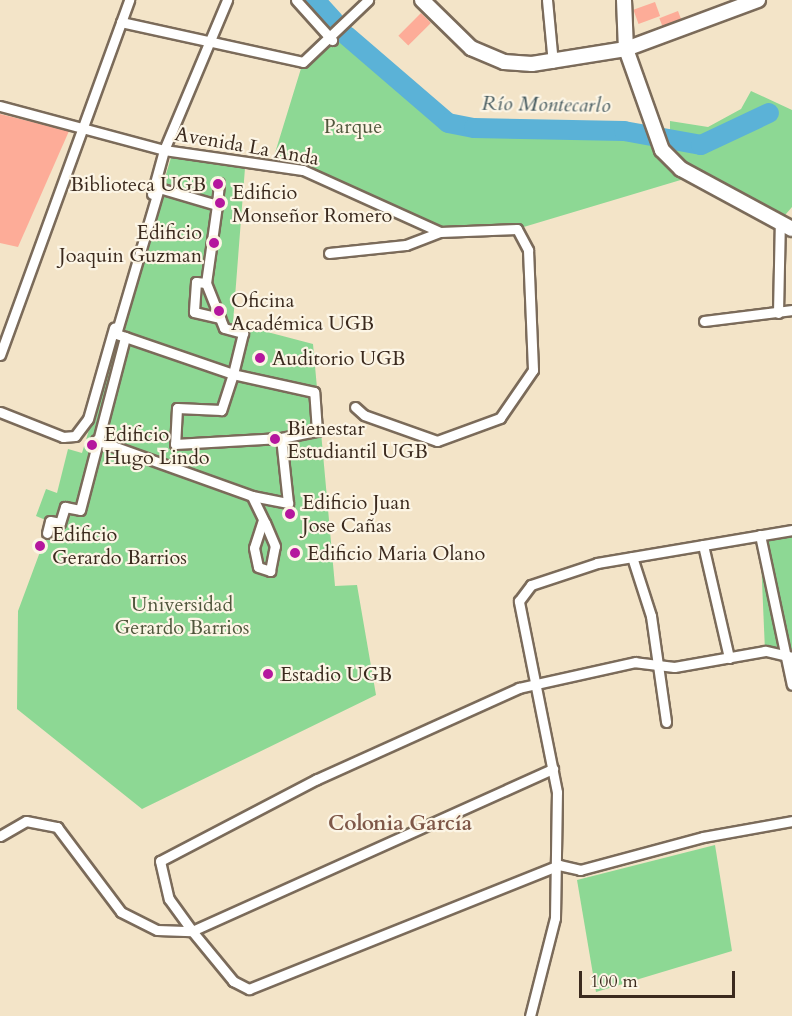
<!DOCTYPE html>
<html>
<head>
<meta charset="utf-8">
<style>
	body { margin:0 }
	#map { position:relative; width:792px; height:1016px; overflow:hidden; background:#f3e4c8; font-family:Cardo,serif }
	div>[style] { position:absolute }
	.green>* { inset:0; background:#8dd894 }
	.river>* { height:20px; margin:-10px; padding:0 10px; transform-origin:10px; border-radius:10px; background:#5bb2d7 }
	.building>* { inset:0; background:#fdac98; transform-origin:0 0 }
	.roads { filter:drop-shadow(2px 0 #7b6b5a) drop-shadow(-2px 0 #7b6b5a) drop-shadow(0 2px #7b6b5a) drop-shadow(0 -2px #7b6b5a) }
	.street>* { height:9px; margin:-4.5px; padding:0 4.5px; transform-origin:4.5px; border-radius:4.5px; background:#fff }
	.secondary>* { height:14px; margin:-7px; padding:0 7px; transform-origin:7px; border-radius:7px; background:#fff }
	.dots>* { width:16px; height:16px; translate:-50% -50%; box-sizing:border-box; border:3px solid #fcf5e5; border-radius:50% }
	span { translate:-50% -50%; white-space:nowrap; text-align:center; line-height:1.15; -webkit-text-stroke:4.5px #fcf5e5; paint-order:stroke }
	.park-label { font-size:20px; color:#50563c }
	.street-label { font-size:20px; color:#3b2a1e }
	.poi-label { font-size:20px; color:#3b2a1e }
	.right { translate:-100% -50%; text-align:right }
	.left { translate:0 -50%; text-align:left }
	.water-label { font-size:21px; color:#465a5f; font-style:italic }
	.neighbourhood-label { font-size:21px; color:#7f5849; font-weight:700 }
	.scale { position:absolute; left:579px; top:971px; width:156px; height:27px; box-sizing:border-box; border:3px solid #3b2a1e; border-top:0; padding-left:8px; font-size:18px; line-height:21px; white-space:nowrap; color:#3b2a1e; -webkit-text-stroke:4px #fcf5e5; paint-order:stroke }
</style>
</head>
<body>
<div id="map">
	<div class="green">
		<div style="clip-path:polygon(347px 36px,448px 123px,624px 131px,670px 156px,670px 121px,708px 127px,741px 109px,751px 91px,792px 110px,792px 207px,780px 221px,694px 176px,517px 229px,428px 228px,368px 199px,271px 166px,303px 62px)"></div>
		<div style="clip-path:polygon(173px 151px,245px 168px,233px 323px,313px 344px,335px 586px,357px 585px,376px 695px,142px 809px,17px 709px,18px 611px,47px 533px,48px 521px,36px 516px,46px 489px,57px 493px,68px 449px,82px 453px)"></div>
		<div style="clip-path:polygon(792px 529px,792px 649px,765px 651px,760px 535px)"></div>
		<div style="clip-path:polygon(715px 845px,732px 951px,596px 992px,577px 880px)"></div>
	</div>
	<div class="river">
		<div style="left:315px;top:0;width:28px;rotate:48deg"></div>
		<div style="left:347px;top:36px;width:133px;rotate:40.7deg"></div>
		<div style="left:448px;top:123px;width:26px;rotate:11deg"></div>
		<div style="left:474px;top:128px;width:150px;rotate:1.1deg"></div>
		<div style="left:624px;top:131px;width:78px;rotate:10.3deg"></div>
		<div style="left:701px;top:145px;width:75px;rotate:-25.2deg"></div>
	</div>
	<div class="building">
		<div style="left:655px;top:2px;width:15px;height:23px;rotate:70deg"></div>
		<div style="left:678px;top:11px;width:9px;height:20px;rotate:69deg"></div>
		<div style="left:421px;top:13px;width:14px;height:32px;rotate:45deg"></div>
		<div style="clip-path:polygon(0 114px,69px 131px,18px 247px,0 243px)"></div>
	</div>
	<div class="roads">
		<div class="street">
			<div style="left:296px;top:0;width:54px;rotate:48deg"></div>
			<div style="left:547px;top:0;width:63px;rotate:84.6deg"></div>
			<div style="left:121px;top:22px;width:186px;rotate:12.4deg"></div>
			<div style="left:303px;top:62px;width:90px;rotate:-43.6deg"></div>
			<div style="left:0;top:106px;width:170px;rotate:15deg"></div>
			<div style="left:164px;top:150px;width:140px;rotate:8.2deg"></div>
			<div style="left:303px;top:170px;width:150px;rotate:24.3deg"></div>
			<div style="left:440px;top:232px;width:77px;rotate:-2.2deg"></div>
			<div style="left:517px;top:229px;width:24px;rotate:62deg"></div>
			<div style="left:528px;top:250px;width:120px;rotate:87.6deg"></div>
			<div style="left:533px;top:370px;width:58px;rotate:124.5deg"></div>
			<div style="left:500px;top:418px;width:67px;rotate:159.9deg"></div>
			<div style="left:437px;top:441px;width:77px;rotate:-160.4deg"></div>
			<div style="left:364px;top:415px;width:12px;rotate:-138deg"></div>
			<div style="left:152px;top:194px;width:46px;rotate:-74.7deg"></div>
			<div style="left:164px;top:150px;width:163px;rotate:-67.2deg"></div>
			<div style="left:217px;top:205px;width:22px;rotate:-85deg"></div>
			<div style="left:329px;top:253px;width:77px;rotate:-5.9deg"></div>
			<div style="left:406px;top:245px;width:36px;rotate:-21deg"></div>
			<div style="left:206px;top:283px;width:10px;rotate:-174deg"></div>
			<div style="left:196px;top:282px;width:30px;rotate:94deg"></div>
			<div style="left:194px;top:312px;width:27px;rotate:13deg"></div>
			<div style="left:778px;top:313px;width:92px;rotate:-88.8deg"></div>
			<div style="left:704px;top:321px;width:89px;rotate:-7.1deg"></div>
			<div style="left:0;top:355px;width:378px;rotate:-70deg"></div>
			<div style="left:0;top:412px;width:68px;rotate:21.6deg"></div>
			<div style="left:63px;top:437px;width:12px;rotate:-5deg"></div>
			<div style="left:75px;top:436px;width:21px;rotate:-53deg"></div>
			<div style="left:88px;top:419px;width:95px;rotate:-74.1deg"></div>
			<div style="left:96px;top:440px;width:166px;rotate:19.7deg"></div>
			<div style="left:263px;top:520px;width:29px;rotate:108deg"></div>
			<div style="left:254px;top:548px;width:19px;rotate:78deg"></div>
			<div style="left:258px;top:567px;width:13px;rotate:18deg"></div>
			<div style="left:270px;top:571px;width:25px;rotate:-79deg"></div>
			<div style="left:275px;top:546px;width:25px;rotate:-113deg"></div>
			<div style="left:265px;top:523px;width:30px;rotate:-116deg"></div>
			<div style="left:252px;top:496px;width:37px;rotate:11deg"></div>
			<div style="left:288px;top:503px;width:65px;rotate:-96.1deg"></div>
			<div style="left:281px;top:438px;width:37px;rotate:-11deg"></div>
			<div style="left:317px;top:431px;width:39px;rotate:-94deg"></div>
			<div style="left:314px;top:392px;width:83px;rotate:-167.5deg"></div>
			<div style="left:233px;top:374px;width:124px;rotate:-161.1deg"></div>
			<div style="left:116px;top:334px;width:152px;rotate:-73.6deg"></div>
			<div style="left:159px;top:188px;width:60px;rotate:16.3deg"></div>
			<div style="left:217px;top:205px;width:79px;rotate:98deg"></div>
			<div style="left:206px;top:283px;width:48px;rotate:68.2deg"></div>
			<div style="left:224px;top:328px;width:20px;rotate:15deg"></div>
			<div style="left:243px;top:333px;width:42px;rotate:103.7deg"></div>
			<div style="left:233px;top:374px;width:38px;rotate:108deg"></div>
			<div style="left:221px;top:410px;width:44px;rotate:-177.4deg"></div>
			<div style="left:177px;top:408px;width:36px;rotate:93deg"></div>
			<div style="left:175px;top:444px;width:106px;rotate:-3.2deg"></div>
			<div style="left:47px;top:533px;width:12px;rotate:-76deg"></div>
			<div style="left:50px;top:521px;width:10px;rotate:11deg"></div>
			<div style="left:60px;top:523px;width:17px;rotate:-73deg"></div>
			<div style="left:65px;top:507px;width:15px;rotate:11deg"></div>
			<div style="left:80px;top:510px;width:179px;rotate:-75.4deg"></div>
			<div style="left:760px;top:535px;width:153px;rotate:78deg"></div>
			<div style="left:703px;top:545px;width:116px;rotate:77deg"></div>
			<div style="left:632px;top:557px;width:62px;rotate:72.1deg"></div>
			<div style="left:651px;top:616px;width:107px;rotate:81.9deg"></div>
			<div style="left:792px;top:657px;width:28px;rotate:-167deg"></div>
			<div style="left:765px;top:651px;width:92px;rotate:170deg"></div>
			<div style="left:674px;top:667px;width:39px;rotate:-173deg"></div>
			<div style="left:635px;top:662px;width:119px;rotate:167.4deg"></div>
			<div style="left:519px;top:688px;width:222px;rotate:155.7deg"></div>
			<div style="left:317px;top:779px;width:177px;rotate:152.4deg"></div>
			<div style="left:160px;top:861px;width:39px;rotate:77deg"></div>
			<div style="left:169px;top:899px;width:39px;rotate:54deg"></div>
			<div style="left:192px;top:931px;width:65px;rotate:50.6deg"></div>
			<div style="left:233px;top:981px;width:18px;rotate:27deg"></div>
			<div style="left:249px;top:989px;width:334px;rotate:-21.8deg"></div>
			<div style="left:559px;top:865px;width:22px;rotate:13deg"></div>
			<div style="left:580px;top:870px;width:127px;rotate:-15deg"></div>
			<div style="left:703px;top:837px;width:90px;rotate:-10.2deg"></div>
			<div style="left:0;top:836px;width:30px;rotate:-30deg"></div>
			<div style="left:26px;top:821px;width:32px;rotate:11deg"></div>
			<div style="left:57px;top:827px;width:106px;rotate:53deg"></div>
			<div style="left:121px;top:912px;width:40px;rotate:26.6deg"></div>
			<div style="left:157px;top:930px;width:35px;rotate:2deg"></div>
			<div style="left:192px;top:931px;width:396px;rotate:-24.2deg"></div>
			<div style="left:530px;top:1016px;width:101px;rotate:-75.7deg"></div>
			<div style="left:555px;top:918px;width:126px;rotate:-89.1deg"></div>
			<div style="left:557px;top:792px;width:195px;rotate:-101.3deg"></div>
			<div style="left:519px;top:601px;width:20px;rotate:-53deg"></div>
			<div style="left:531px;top:585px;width:70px;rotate:-18.4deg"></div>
			<div style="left:597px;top:563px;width:198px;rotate:-9.6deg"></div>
		</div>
		<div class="secondary">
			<div style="left:422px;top:0;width:69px;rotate:44.4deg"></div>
			<div style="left:471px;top:48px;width:36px;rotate:23deg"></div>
			<div style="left:504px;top:62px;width:28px;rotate:4deg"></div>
			<div style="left:532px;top:64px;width:95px;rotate:-9.1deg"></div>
			<div style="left:626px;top:49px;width:141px;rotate:-20.4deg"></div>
			<div style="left:624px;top:0;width:49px;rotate:87.7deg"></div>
			<div style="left:626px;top:49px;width:107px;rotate:70.4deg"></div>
			<div style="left:662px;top:150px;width:27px;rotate:45deg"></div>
			<div style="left:681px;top:169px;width:126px;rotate:28.4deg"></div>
		</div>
	</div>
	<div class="dots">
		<div style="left:218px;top:184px;background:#b5179e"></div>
		<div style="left:220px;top:203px;background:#b5179e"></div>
		<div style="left:214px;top:243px;background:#b5179e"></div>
		<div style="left:219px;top:311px;background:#b5179e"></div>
		<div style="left:260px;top:358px;background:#b5179e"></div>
		<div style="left:275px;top:439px;background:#b5179e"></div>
		<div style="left:92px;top:445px;background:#b5179e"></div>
		<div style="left:290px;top:514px;background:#b5179e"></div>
		<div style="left:40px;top:546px;background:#b5179e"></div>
		<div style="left:295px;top:553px;background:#b5179e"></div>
		<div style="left:268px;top:674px;background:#b5179e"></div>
	</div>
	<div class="park-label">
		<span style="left:353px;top:126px">Parque</span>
		<span style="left:182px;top:616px">Universidad<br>Gerardo Barrios</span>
	</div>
	<div class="street-label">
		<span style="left:247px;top:146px;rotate:10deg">Avenida La Anda</span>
	</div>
	<div class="poi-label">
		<span class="right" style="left:206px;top:184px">Biblioteca UGB</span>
		<span class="left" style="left:232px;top:204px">Edificio<br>Monseñor Romero</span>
		<span class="right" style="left:202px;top:244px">Edificio<br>Joaquin Guzman</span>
		<span class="left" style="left:231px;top:312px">Oficina<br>Académica UGB</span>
		<span class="left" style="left:272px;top:358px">Auditorio UGB</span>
		<span class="left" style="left:287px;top:440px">Bienestar<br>Estudiantil UGB</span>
		<span class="left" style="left:104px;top:446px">Edificio<br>Hugo Lindo</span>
		<span class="left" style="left:302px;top:514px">Edificio Juan<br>Jose Cañas</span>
		<span class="left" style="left:52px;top:546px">Edificio<br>Gerardo Barrios</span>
		<span class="left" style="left:307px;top:553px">Edificio Maria Olano</span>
		<span class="left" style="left:280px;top:674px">Estadio UGB</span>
	</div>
	<div class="water-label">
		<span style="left:546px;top:105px;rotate:1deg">Río Montecarlo</span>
	</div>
	<div class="neighbourhood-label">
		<span style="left:400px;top:824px">Colonia García</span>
	</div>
	<div class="scale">100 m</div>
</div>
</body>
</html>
